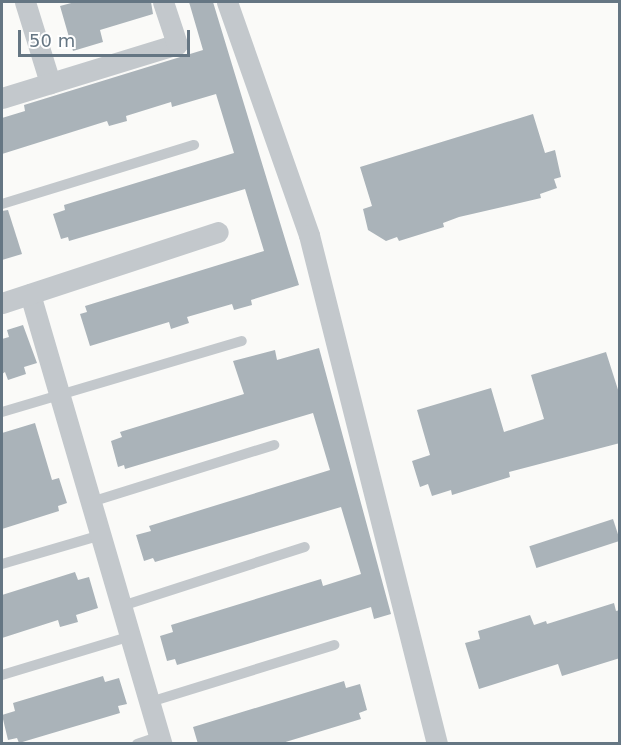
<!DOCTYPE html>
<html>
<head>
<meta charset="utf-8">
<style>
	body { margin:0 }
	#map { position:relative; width:621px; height:745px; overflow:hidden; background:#fafaf8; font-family:"DejaVu Sans",sans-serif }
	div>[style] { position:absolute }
	.building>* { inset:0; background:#aab3b9; transform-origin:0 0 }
	.service>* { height:10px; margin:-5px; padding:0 5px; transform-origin:5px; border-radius:5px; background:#c3c8cc }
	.minor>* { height:21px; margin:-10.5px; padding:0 10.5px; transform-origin:10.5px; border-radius:10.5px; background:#c3c8cc }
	span { translate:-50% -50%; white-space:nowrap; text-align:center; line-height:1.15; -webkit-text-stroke:6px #fff; paint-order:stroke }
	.frame { position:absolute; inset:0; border:3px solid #657683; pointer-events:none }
	.scale { position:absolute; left:18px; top:30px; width:172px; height:27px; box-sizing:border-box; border:3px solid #657683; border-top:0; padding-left:8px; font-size:18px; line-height:21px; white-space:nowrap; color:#657683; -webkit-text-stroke:4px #fff; paint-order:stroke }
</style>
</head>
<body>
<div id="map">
	<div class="building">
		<div style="clip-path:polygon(75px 2px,151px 2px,153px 14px,100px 30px,103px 42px,73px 51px,60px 6px)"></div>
		<div style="clip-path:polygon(189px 2px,213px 2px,299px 285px,251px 300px,252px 305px,234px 310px,232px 304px,187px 317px,189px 323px,171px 329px,169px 322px,90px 346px,80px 314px,87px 312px,85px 306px,264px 251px,245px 189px,69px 241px,68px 237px,61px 239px,53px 214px,65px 210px,64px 205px,234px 153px,216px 94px,172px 107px,171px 102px,126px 116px,127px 121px,109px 126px,107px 121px,2px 154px,2px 118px,25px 111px,24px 105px,203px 50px)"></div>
		<div style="clip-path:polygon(533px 114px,545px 153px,555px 150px,561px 177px,554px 179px,557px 188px,540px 194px,541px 198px,459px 217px,443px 223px,444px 227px,399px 241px,397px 237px,386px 241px,368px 230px,363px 209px,372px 206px,360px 167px)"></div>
		<div style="clip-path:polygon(8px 210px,22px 254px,2px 260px,2px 211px)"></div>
		<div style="clip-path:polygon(23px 325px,37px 363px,24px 367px,26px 374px,8px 380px,5px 372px,2px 374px,2px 339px,9px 337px,7px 330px)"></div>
		<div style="clip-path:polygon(319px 348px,391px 614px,374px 619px,371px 607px,177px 665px,175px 659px,167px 661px,160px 636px,173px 632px,171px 625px,321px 579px,323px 586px,361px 574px,341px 507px,155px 562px,153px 558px,144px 561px,136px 535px,151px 531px,149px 526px,330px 470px,313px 413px,125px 469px,124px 465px,118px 467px,111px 441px,122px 437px,120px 432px,244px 394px,233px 361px,275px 350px,277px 360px)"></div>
		<div style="clip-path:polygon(606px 352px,620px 396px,620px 443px,509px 472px,510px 477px,452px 495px,451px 490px,432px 496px,428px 484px,420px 487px,412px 461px,430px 455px,417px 410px,491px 388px,504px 432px,544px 419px,531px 375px)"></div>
		<div style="clip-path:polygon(35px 423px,52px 480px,59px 478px,67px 503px,58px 506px,59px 511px,2px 529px,2px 433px)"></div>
		<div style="left:613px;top:519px;width:23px;height:88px;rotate:72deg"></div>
		<div style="clip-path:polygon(75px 572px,78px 580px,89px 577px,98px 608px,76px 615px,78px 622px,60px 627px,58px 620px,2px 638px,2px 595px)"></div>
		<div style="clip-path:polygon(614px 603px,616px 611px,620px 610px,620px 658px,562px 676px,558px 664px,479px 689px,465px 643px,480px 639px,478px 631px,530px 615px,534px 625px,546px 621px,547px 624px)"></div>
		<div style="clip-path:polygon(103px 676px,105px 682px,119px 678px,127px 704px,118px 706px,120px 713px,19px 743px,17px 738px,8px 740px,2px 715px,15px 711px,13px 703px)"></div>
		<div style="clip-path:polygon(344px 681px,346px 688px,360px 684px,367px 710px,359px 713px,361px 719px,279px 744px,198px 744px,193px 727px)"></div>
	</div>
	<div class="service">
		<div style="left:2px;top:204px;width:201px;rotate:-17.1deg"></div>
		<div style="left:2px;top:412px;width:250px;rotate:-16.5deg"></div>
		<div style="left:91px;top:502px;width:192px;rotate:-17.3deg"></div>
		<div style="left:2px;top:564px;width:103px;rotate:-16.3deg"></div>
		<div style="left:122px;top:606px;width:192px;rotate:-17.9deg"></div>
		<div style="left:2px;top:675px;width:135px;rotate:-16.8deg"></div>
		<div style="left:150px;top:702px;width:193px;rotate:-17.2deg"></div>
		<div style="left:137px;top:744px;width:24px;rotate:-19deg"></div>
	</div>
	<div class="minor">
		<div style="left:25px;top:2px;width:85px;rotate:72.8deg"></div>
		<div style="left:227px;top:2px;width:247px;rotate:70.6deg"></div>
		<div style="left:309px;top:235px;width:525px;rotate:75.88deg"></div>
		<div style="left:2px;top:98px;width:183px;rotate:-17.1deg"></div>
		<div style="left:177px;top:44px;width:44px;rotate:-108.4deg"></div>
		<div style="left:30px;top:294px;width:469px;rotate:73.7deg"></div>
		<div style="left:2px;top:303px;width:227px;rotate:-18.2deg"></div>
	</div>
	<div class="frame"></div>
	<div class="scale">50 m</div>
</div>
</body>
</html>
